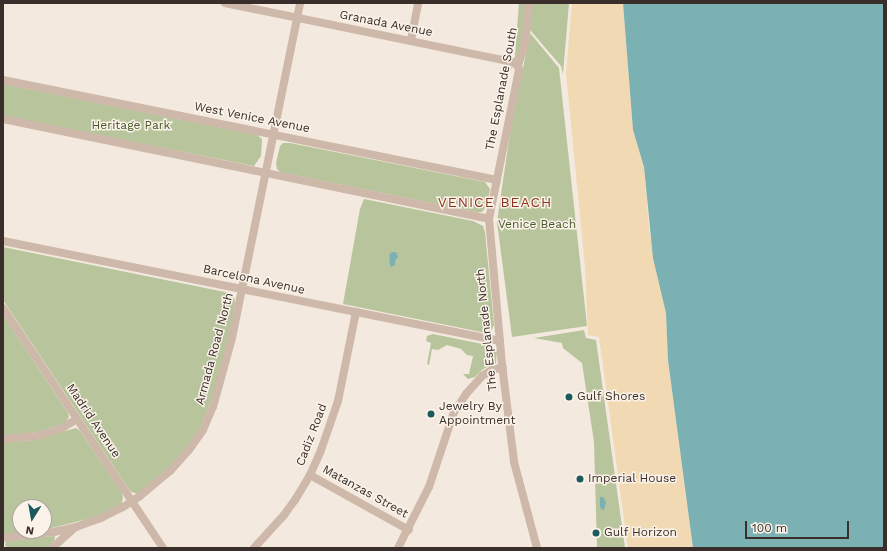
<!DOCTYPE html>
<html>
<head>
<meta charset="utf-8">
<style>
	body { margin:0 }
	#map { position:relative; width:887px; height:551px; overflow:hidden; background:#f4e9de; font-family:"Work Sans",sans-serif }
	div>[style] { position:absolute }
	.green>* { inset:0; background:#b8c49c }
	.sand>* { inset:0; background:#f0d9b3 }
	.water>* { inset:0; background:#7bb1b2 }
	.minor>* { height:8px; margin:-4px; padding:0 4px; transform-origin:4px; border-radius:4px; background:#cdb8a9 }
	.dots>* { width:11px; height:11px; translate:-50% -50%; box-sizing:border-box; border:2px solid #fbf3ea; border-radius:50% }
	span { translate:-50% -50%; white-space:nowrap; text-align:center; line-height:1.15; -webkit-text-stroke:3px #fbf3ea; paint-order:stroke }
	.street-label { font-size:12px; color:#392e29 }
	.park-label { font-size:12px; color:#49592b }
	.poi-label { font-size:12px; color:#392e29 }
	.left { translate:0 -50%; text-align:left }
	.quarter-label { font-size:14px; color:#8c351e; letter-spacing:1px }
	.frame { position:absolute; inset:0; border:4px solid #392e29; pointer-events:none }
	.north { position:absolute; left:12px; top:499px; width:40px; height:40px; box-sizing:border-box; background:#fbf3ea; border:1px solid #ada49d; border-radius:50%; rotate:191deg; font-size:11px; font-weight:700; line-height:16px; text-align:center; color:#392e29 }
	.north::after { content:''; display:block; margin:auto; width:14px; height:18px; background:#1c5a5d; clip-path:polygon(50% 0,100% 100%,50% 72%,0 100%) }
	.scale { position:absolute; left:745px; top:521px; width:104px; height:18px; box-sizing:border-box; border:2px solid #392e29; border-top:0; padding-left:5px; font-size:12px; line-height:14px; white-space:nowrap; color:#392e29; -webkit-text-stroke:3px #fbf3ea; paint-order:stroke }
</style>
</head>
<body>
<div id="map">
	<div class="green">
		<div style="clip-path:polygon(519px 3px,569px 3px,563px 74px,561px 66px,530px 30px,510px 72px,515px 56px)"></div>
		<div style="clip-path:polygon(530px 33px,559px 68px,587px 326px,512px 337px,497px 222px,510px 133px)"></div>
		<div style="clip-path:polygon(3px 84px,257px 135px,262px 139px,261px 156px,254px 166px,3px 116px)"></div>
		<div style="clip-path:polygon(283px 143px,290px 143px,485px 182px,490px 189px,487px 206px,482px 212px,476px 212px,280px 172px,277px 169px,276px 163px,280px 146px)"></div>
		<div style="clip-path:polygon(364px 199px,473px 221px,483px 226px,485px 232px,494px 325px,491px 332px,486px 333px,343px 304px,360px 209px)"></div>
		<div style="clip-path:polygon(3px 247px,225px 292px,231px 294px,234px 297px,235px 302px,231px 330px,214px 393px,198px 433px,169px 468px,139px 493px,134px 493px,130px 491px,3px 300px)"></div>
		<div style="clip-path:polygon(3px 315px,68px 413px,69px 417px,65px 423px,38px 432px,3px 436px)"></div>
		<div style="clip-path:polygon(584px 330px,586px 338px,596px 340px,625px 548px,597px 548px,594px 442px,582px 363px,563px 348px,562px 343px,534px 338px)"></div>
		<div style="clip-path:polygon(433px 334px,492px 346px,497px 351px,496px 363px,483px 369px,475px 377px,468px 379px,463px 374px,469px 374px,473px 356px,467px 355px,461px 349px,447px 345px,438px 350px,432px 349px,429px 365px,427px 364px,431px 343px,426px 341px,427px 336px)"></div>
		<div style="clip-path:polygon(76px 428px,80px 431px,122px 493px,123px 498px,121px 505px,91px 518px,44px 530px,44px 507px,20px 507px,20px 531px,41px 531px,3px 535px,3px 442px,29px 441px)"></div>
		<div style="clip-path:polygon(55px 536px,54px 541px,48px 548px,7px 548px,5px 545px,6px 541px)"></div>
	</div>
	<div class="sand">
		<div style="clip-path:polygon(572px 3px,623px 3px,633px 130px,644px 167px,649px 229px,666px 313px,668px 360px,693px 548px,628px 548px,599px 337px,588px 335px,585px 267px,566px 73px)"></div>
	</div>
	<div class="water">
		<div style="clip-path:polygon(623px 3px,884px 3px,884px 548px,693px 548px,668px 360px,666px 313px,653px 258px,644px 167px,633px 130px)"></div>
		<div style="clip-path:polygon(392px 252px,396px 252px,398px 257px,395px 261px,395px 265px,391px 267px,389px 262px,390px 260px,389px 255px)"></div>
		<div style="clip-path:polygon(600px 497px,603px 497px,606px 502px,604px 510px,601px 509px,600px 507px)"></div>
	</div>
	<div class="minor">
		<div style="left:225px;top:3px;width:294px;rotate:11.6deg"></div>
		<div style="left:513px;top:62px;width:6px;rotate:39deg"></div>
		<div style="left:529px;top:3px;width:40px;rotate:95.7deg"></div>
		<div style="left:525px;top:43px;width:24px;rotate:107deg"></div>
		<div style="left:518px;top:66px;width:4px;rotate:76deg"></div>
		<div style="left:519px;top:70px;width:152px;rotate:101.4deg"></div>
		<div style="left:489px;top:219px;width:147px;rotate:84.9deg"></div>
		<div style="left:502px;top:365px;width:98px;rotate:82.9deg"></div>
		<div style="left:514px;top:462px;width:89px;rotate:75deg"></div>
		<div style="left:411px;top:40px;width:38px;rotate:-79deg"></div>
		<div style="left:3px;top:80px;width:504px;rotate:11.44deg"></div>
		<div style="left:3px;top:119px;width:496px;rotate:11.6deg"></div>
		<div style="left:3px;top:241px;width:507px;rotate:11.38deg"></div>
		<div style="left:3px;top:308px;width:288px;rotate:56.3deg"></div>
		<div style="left:3px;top:439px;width:35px;rotate:-5deg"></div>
		<div style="left:38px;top:436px;width:25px;rotate:-18deg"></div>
		<div style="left:62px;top:428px;width:17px;rotate:-31deg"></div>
		<div style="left:310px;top:475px;width:113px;rotate:29.1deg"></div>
		<div style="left:3px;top:538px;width:51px;rotate:-6.7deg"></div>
		<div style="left:54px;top:532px;width:23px;rotate:-13deg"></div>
		<div style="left:76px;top:527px;width:27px;rotate:-20deg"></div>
		<div style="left:101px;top:518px;width:25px;rotate:-27deg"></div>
		<div style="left:123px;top:507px;width:20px;rotate:-33deg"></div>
		<div style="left:140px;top:496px;width:39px;rotate:-40deg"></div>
		<div style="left:170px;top:471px;width:28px;rotate:-48deg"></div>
		<div style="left:189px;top:450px;width:24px;rotate:-55deg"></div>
		<div style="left:203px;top:430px;width:25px;rotate:-67deg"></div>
		<div style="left:213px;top:407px;width:72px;rotate:-74.6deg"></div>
		<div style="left:232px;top:338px;width:342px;rotate:-78.5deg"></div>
		<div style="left:52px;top:548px;width:30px;rotate:-42deg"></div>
		<div style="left:254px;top:548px;width:45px;rotate:-47.7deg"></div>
		<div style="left:284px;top:515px;width:19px;rotate:-54deg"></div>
		<div style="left:295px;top:500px;width:29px;rotate:-59deg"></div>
		<div style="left:310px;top:475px;width:24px;rotate:-66deg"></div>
		<div style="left:320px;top:453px;width:55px;rotate:-70.9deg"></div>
		<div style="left:338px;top:401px;width:91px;rotate:-78.6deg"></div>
		<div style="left:398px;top:548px;width:68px;rotate:-63.1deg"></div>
		<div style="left:429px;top:487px;width:79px;rotate:-71.6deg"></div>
		<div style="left:454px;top:412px;width:22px;rotate:-56deg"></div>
		<div style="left:466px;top:394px;width:24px;rotate:-48deg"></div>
		<div style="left:482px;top:376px;width:13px;rotate:-32deg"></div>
		<div style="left:493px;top:369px;width:10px;rotate:-6deg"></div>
	</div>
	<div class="dots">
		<div style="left:569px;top:397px;background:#1c5a5d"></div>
		<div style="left:431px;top:414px;background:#1c5a5d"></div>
		<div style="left:580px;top:479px;background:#1c5a5d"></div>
		<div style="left:596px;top:533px;background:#1c5a5d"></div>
	</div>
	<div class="street-label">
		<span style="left:386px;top:24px;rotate:11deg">Granada Avenue</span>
		<span style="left:502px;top:89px;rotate:-79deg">The Esplanade South</span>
		<span style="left:252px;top:118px;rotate:11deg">West Venice Avenue</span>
		<span style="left:254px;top:280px;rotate:12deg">Barcelona Avenue</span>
		<span style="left:487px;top:330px;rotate:-96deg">The Esplanade North</span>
		<span style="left:215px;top:349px;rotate:-75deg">Armada Road North</span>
		<span style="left:93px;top:421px;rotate:56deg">Madrid Avenue</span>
		<span style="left:312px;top:435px;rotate:-69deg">Cadiz Road</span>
		<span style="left:365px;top:492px;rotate:29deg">Matanzas Street</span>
	</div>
	<div class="park-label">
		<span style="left:131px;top:126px">Heritage Park</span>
		<span style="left:537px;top:225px">Venice Beach</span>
	</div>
	<div class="poi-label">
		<span class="left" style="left:577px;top:397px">Gulf Shores</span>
		<span class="left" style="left:439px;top:414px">Jewelry By<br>Appointment</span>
		<span class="left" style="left:588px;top:479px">Imperial House</span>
		<span class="left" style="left:604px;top:533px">Gulf Horizon</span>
	</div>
	<div class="quarter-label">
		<span style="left:495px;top:202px">VENICE BEACH</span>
	</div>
	<div class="frame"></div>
	<div class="north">N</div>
	<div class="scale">100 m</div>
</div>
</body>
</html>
